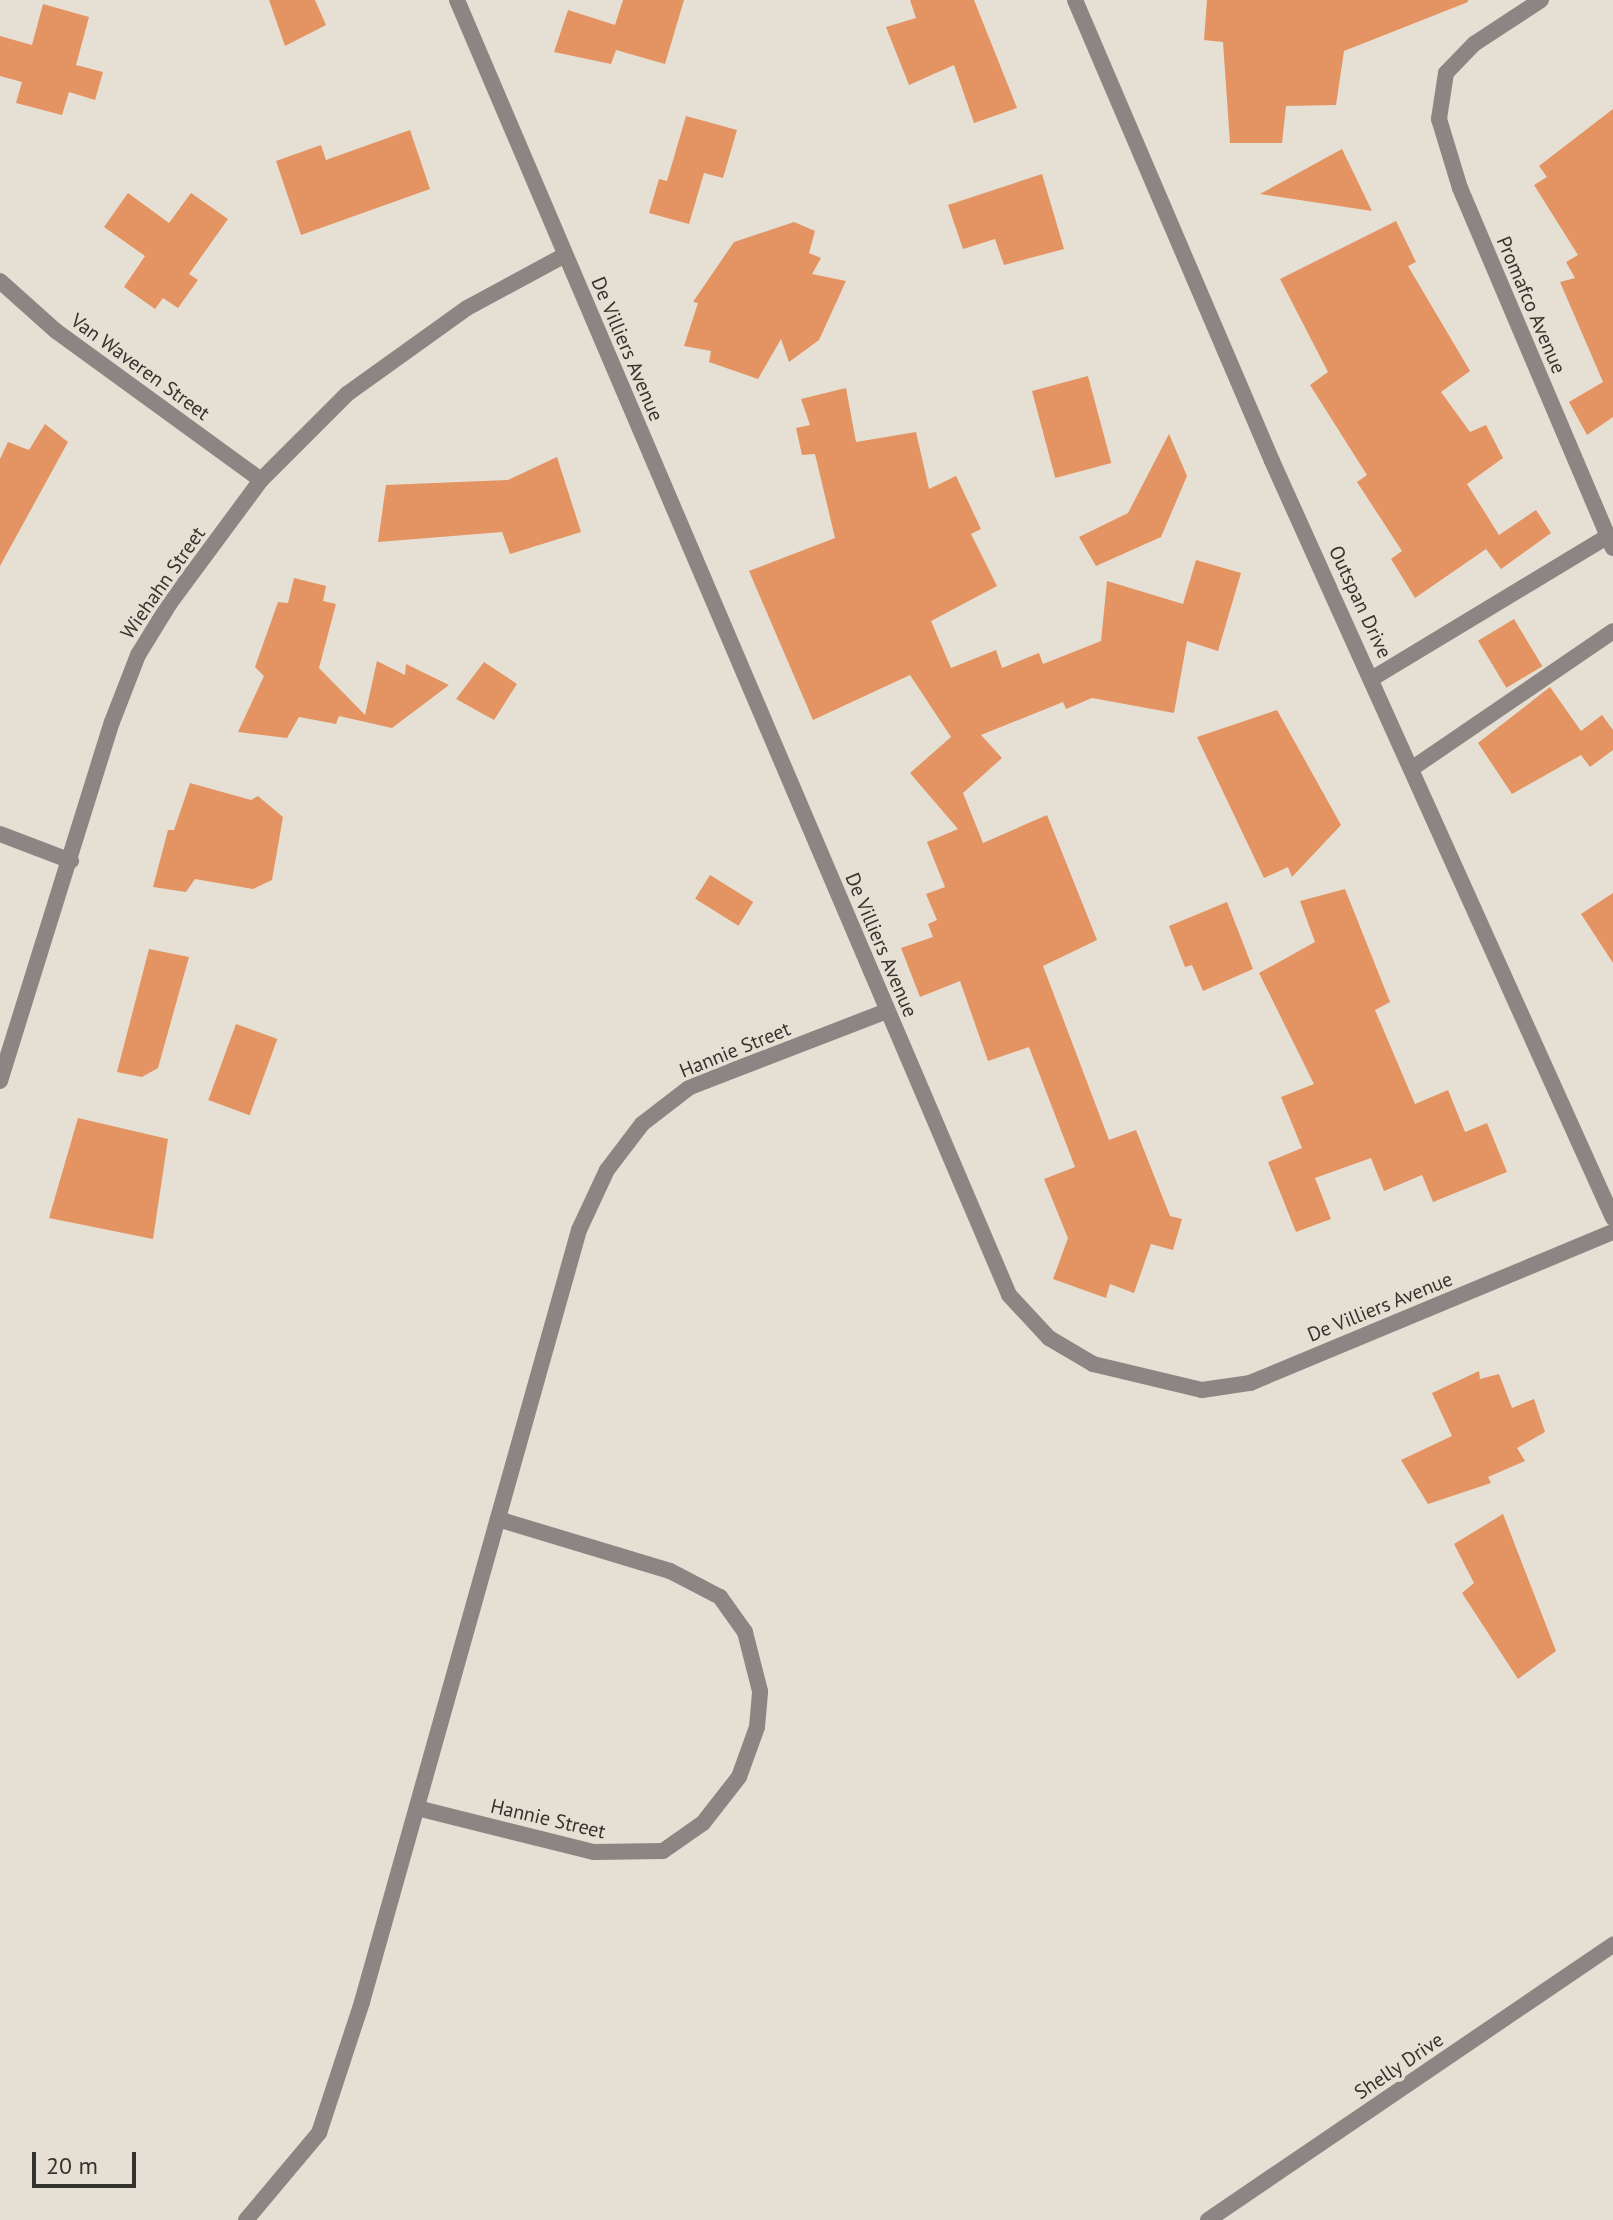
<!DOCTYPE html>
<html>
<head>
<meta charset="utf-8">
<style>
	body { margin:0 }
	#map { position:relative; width:1613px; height:2220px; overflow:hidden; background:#e5e0d3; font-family:"PT Sans",sans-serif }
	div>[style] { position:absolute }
	.building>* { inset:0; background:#e39462; transform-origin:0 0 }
	.minor>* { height:16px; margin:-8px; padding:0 8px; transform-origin:8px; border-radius:8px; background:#8c8584 }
	.tertiary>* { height:16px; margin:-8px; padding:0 8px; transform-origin:8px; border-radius:8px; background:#8c8584 }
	span { translate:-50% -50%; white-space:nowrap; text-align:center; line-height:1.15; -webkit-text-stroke:7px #e5e0d3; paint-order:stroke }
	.street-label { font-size:20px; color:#35332d }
	.scale { position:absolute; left:32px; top:2152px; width:104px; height:36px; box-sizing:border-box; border:4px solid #35332d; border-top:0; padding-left:10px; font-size:24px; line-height:28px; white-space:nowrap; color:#35332d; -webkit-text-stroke:6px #e5e0d3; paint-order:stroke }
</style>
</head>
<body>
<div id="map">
	<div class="building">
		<div style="clip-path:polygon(269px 0,315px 0,326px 25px,285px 46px)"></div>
		<div style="clip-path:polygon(623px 0,684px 0,665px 64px,616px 50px,611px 64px,554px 52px,568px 10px,615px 25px)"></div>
		<div style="clip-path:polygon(910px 0,974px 0,1017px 108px,974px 123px,954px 65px,909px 85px,886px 27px,916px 18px)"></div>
		<div style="clip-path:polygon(1207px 0,1468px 0,1468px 2px,1344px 51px,1336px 105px,1286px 106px,1282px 143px,1230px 143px,1223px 42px,1204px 40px)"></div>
		<div style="clip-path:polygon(43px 4px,89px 17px,76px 65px,103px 72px,95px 100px,69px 92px,62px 115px,16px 103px,22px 82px,0 76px,0 36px,32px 45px)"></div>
		<div style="clip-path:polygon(1613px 109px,1613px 417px,1587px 435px,1569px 402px,1603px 382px,1560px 282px,1575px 278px,1566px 262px,1578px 255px,1534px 185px,1547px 177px,1539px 166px)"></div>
		<div style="clip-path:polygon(686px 116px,737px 130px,723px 178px,704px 173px,689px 224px,649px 213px,659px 179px,667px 181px)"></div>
		<div style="clip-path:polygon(410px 130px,430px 189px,301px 235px,276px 161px,321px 145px,326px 160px)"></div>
		<div style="clip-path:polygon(1342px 149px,1372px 211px,1260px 194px)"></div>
		<div style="clip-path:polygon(1042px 174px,1064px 249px,1004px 265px,995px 239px,963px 249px,948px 205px)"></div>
		<div style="clip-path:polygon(128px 193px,169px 223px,191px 193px,228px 219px,189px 274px,198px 280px,178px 308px,163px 298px,155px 309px,124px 287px,145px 256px,104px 227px)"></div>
		<div style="clip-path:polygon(1396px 221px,1416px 262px,1408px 266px,1470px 371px,1441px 392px,1470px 432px,1486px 425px,1503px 458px,1467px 484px,1499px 535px,1536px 510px,1551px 533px,1501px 569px,1486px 549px,1415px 598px,1391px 559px,1402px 551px,1357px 482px,1367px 475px,1310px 385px,1328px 372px,1280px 279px)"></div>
		<div style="clip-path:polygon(794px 222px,815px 231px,809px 253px,821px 258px,812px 274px,846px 281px,819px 340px,789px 362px,781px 339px,758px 379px,709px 362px,711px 351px,684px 346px,698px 303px,693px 302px,734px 242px)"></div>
		<div style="left:1088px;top:376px;width:90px;height:58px;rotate:75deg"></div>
		<div style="clip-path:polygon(846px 388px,856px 442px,916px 432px,929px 489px,956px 476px,981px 529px,971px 534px,997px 586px,931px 621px,951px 668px,996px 650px,1002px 668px,1039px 653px,1043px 664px,1101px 641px,1107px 581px,1183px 604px,1196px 560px,1241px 573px,1218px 651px,1187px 641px,1174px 713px,1092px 698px,1066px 709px,1063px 702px,981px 735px,1002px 758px,963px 793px,983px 843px,1047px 815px,1097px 940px,1043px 966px,1109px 1140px,1136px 1130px,1170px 1216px,1182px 1219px,1173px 1250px,1151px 1244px,1134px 1293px,1110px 1284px,1106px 1298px,1053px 1279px,1068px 1238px,1044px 1179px,1075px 1167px,1029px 1047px,988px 1061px,960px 981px,920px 997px,901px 948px,933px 937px,928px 924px,937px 920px,926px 894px,945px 887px,927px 842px,958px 829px,910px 773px,951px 737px,910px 675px,813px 720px,749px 571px,835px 538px,815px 454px,802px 455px,796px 428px,810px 425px,801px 399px)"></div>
		<div style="clip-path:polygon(45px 424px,68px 442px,0 566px,0 459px,8px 442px,29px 450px)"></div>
		<div style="clip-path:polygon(1169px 434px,1187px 476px,1161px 537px,1096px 566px,1079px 537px,1128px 513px)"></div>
		<div style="clip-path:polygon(557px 457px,581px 532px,510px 554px,502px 532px,378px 542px,386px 485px,508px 480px)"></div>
		<div style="clip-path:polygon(294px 578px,326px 586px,323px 601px,336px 604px,319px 668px,365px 715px,377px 661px,405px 675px,406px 664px,449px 685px,392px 728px,339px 716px,336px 724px,299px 717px,287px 738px,238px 732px,264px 676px,255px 667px,278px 602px,288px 603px)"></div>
		<div style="left:1514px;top:619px;width:55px;height:42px;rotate:59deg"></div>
		<div style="clip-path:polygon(484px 662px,517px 684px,494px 720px,456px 699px)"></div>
		<div style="clip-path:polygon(1550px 687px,1581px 731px,1602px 715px,1613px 730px,1613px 750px,1590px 767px,1581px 755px,1512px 794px,1478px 743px)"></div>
		<div style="clip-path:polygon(1277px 710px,1341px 825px,1292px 877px,1288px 867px,1264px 878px,1197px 737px)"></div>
		<div style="clip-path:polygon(190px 783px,251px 800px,258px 796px,283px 817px,272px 880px,253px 889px,195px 879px,186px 892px,153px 887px,168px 830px,174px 830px)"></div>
		<div style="left:710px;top:875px;width:51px;height:28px;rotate:32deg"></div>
		<div style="clip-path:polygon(1345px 889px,1390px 1002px,1375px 1010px,1415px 1104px,1448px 1090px,1465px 1132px,1487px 1123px,1507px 1172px,1433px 1202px,1422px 1175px,1384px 1191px,1371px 1158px,1315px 1178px,1331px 1219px,1296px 1232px,1268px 1162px,1302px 1148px,1281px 1097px,1314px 1084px,1259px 973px,1315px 942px,1300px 901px)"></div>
		<div style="clip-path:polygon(1613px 893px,1613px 963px,1581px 914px)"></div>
		<div style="clip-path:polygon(1227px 902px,1253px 969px,1203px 991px,1192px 965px,1185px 967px,1169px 926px)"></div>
		<div style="clip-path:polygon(149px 949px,189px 957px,158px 1068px,142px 1077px,117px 1072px)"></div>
		<div style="left:236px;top:1024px;width:44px;height:81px;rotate:20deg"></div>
		<div style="clip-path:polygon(78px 1118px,168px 1139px,153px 1239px,49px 1218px)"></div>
		<div style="clip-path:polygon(1479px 1371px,1480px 1379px,1499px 1374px,1512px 1408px,1534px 1399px,1545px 1432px,1517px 1448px,1525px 1461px,1488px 1477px,1491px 1483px,1428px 1504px,1401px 1460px,1452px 1436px,1432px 1393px)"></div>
		<div style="clip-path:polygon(1503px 1514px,1556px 1651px,1518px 1679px,1462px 1593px,1474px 1583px,1454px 1544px)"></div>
	</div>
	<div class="minor">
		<div style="left:457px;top:0;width:1408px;rotate:66.91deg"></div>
		<div style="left:1009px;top:1295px;width:59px;rotate:47.1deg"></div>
		<div style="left:1049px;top:1338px;width:51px;rotate:30.6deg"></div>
		<div style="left:1093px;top:1364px;width:112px;rotate:13.4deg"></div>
		<div style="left:1202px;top:1390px;width:49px;rotate:-8.3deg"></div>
		<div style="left:1250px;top:1383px;width:393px;rotate:-22.6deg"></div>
		<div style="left:1541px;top:0;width:80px;rotate:146.7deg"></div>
		<div style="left:1474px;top:44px;width:40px;rotate:134deg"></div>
		<div style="left:1446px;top:73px;width:47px;rotate:98.7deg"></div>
		<div style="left:1439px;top:119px;width:72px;rotate:73.1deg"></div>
		<div style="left:1460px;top:188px;width:391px;rotate:67deg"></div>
		<div style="left:0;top:281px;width:75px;rotate:41.8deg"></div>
		<div style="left:56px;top:331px;width:253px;rotate:36deg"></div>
		<div style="left:1373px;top:678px;width:275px;rotate:-31.1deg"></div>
		<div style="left:1414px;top:767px;width:241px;rotate:-34.3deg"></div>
		<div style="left:0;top:834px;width:76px;rotate:20.8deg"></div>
		<div style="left:0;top:1081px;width:376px;rotate:-72.7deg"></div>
		<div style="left:112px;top:722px;width:72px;rotate:-68.8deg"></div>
		<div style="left:138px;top:655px;width:61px;rotate:-58.4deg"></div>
		<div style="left:170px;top:603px;width:153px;rotate:-53.5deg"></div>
		<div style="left:261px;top:480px;width:122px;rotate:-45deg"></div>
		<div style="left:347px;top:394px;width:148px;rotate:-35.6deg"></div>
		<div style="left:467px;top:308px;width:111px;rotate:-28.4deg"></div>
		<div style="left:417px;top:1808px;width:182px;rotate:14deg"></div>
		<div style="left:594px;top:1852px;width:69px;rotate:-0.8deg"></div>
		<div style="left:663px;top:1851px;width:49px;rotate:-35deg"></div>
		<div style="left:703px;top:1823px;width:58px;rotate:-52deg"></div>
		<div style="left:739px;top:1777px;width:53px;rotate:-70.2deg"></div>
		<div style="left:757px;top:1727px;width:36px;rotate:-85deg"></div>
		<div style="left:760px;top:1691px;width:61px;rotate:-104.3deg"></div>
		<div style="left:745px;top:1632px;width:43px;rotate:-125.5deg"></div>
		<div style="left:720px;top:1597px;width:56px;rotate:-152.5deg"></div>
		<div style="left:670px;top:1571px;width:180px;rotate:-163.2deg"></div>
		<div style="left:246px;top:2220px;width:114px;rotate:-50deg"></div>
		<div style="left:319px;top:2133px;width:138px;rotate:-71.8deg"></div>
		<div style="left:362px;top:2002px;width:802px;rotate:-74.3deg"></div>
		<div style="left:579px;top:1230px;width:66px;rotate:-65deg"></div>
		<div style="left:607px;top:1170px;width:58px;rotate:-52.7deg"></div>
		<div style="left:642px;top:1124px;width:61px;rotate:-37.6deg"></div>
		<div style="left:690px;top:1087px;width:211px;rotate:-21.1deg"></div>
		<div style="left:1208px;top:2220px;width:490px;rotate:-34.2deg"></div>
	</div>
	<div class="tertiary">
		<div style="left:1075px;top:0;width:501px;rotate:66.86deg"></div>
		<div style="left:1272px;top:461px;width:830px;rotate:65.75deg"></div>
	</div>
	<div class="street-label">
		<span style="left:1531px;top:305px;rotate:67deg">Promafco Avenue</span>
		<span style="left:627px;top:349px;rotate:67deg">De Villiers Avenue</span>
		<span style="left:140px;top:367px;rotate:36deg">Van Waveren Street</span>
		<span style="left:163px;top:583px;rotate:-55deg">Wiehahn Street</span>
		<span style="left:1360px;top:602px;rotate:65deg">Outspan Drive</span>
		<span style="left:881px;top:945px;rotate:67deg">De Villiers Avenue</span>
		<span style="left:735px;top:1050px;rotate:-22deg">Hannie Street</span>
		<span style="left:1380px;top:1307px;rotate:-22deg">De Villiers Avenue</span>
		<span style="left:548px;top:1819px;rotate:13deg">Hannie Street</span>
		<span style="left:1399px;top:2066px;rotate:-34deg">Shelly Drive</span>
	</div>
	<div class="scale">20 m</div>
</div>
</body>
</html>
